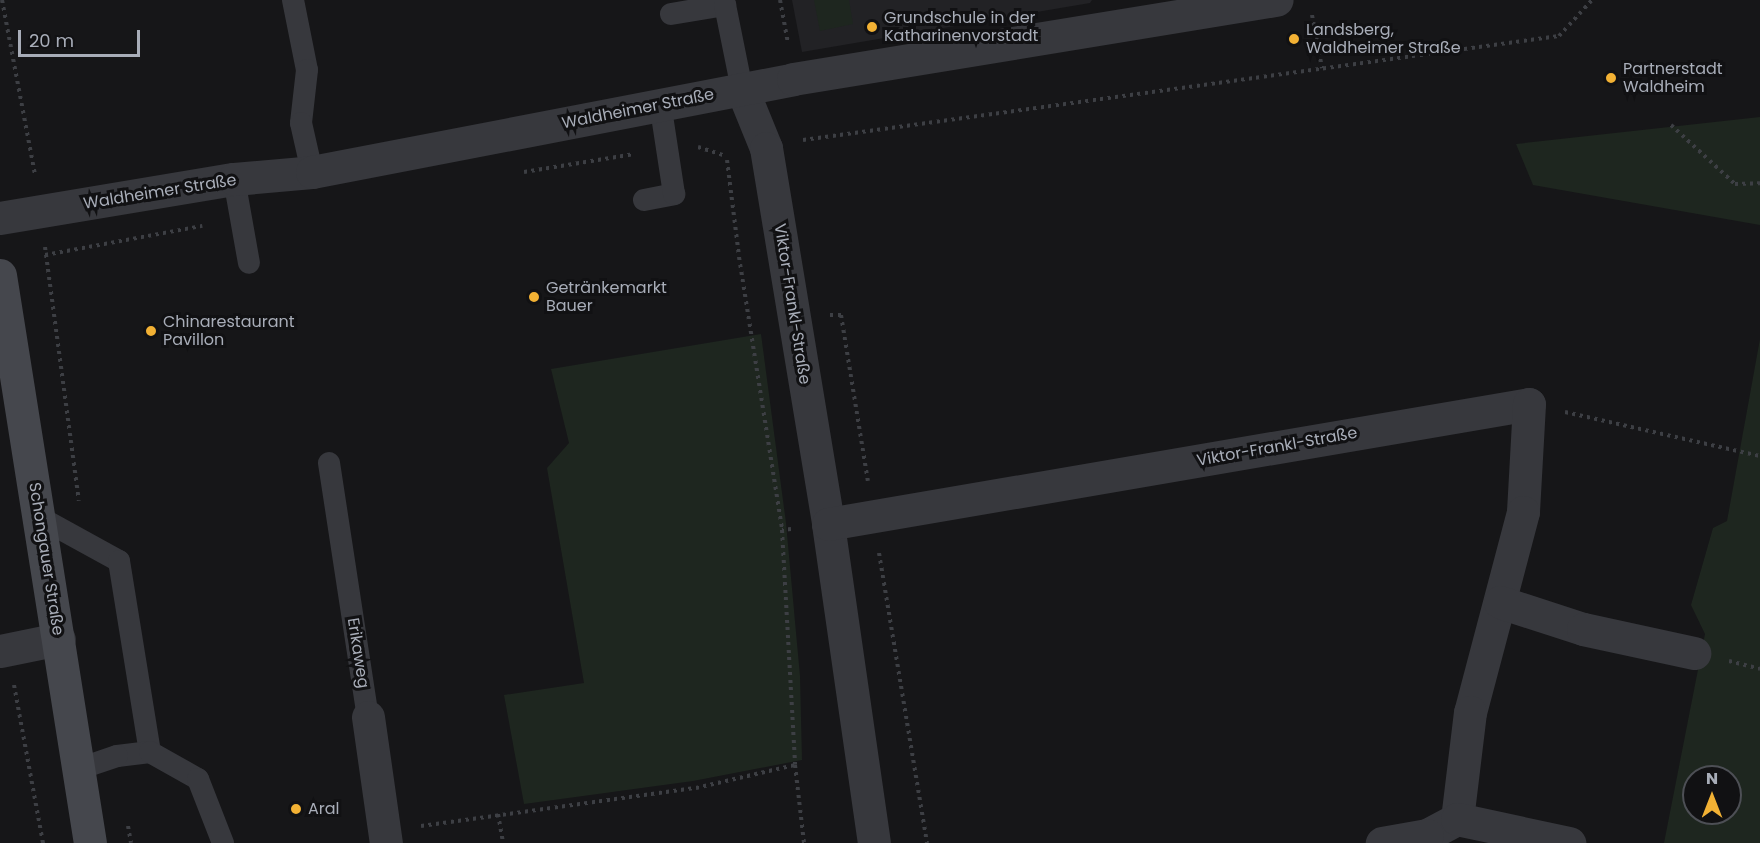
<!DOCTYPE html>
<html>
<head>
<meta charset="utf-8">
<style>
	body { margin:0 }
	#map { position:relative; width:1760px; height:843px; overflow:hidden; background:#161618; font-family:Poppins,sans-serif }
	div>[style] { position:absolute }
	.built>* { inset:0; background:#222225 }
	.green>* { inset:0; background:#1e261f }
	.path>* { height:4px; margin-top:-2px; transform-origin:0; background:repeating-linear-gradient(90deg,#3d3f44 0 3px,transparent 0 7.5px) }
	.service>* { height:22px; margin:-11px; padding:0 11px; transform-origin:11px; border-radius:11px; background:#37383d }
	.minor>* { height:33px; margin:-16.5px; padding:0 16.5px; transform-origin:16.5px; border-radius:16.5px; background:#37383d }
	.secondary>* { height:33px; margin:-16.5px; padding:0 16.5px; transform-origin:16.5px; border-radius:16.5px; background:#45474d }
	.dots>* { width:16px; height:16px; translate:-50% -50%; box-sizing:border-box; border:3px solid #111113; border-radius:50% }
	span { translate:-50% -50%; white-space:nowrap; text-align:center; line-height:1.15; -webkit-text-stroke:6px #111113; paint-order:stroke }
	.poi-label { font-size:16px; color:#a8adb8 }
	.left { translate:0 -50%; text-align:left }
	.street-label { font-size:16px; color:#a8adb8 }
	.north { position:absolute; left:1682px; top:765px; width:60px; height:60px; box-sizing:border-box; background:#111113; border:2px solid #4d4f55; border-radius:50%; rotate:0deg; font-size:16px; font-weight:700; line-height:24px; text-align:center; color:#a8adb8 }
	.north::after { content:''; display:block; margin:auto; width:21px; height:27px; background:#f2b134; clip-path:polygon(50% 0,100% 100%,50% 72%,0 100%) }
	.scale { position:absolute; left:18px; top:30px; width:122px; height:27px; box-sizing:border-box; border:3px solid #a8adb8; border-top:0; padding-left:8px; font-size:18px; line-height:21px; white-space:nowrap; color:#a8adb8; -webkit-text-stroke:4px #111113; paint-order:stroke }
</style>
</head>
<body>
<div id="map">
	<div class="built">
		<div style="clip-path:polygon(792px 0,1092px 0,1090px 3px,802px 52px)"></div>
	</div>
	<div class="green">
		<div style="clip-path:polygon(814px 0,849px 0,853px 24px,820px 31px)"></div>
		<div style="clip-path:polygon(1760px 117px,1760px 225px,1533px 185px,1516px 144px)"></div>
		<div style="clip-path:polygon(761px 334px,786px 523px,800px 676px,802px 760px,693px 781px,524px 804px,504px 695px,584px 683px,547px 468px,569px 443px,551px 369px)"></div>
		<div style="clip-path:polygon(evenodd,1760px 339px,1760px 843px,1664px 843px,1705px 634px,1691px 605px,1713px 528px,1727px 521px,1760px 339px,1694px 777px,1730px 777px,1730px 813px,1694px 813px,1694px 777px)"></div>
	</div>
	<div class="path">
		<div style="left:2px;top:0;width:177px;rotate:79.3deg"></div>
		<div style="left:780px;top:0;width:44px;rotate:79.5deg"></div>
		<div style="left:1312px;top:15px;width:54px;rotate:79.3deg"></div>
		<div style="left:1671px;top:125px;width:87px;rotate:42.7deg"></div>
		<div style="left:1735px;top:184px;width:25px;rotate:-2deg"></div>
		<div style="left:803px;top:140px;width:763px;rotate:-7.83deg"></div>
		<div style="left:1559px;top:36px;width:49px;rotate:-47.5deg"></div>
		<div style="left:698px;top:147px;width:29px;rotate:18deg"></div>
		<div style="left:727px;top:160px;width:98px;rotate:82.9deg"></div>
		<div style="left:739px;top:257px;width:276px;rotate:81deg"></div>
		<div style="left:524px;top:172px;width:112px;rotate:-9.2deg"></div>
		<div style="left:45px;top:247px;width:256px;rotate:82.4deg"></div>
		<div style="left:45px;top:255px;width:160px;rotate:-10.5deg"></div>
		<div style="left:830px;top:315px;width:11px"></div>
		<div style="left:841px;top:315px;width:168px;rotate:80.8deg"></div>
		<div style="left:1565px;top:412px;width:200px;rotate:12.7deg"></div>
		<div style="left:791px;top:529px;width:9px;rotate:174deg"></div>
		<div style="left:782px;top:530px;width:235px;rotate:86.8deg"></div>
		<div style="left:795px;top:765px;width:79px;rotate:83.4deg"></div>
		<div style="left:879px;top:553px;width:294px;rotate:80.6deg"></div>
		<div style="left:1729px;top:661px;width:32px;rotate:14deg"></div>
		<div style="left:14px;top:685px;width:161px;rotate:79.6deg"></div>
		<div style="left:498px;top:814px;width:29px;rotate:80deg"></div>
		<div style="left:128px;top:826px;width:17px;rotate:80deg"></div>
		<div style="left:421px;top:826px;width:278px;rotate:-7.9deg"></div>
		<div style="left:696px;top:788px;width:102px;rotate:-13.1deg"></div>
	</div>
	<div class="service">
		<div style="left:293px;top:0;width:71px;rotate:78.7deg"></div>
		<div style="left:307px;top:70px;width:53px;rotate:96.5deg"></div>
		<div style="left:301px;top:123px;width:50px;rotate:77.3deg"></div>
		<div style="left:671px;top:14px;width:55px;rotate:-9.5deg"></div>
		<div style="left:725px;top:5px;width:86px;rotate:78.6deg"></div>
		<div style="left:234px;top:179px;width:85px;rotate:79.9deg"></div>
		<div style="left:644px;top:200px;width:31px;rotate:-11deg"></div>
		<div style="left:674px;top:194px;width:92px;rotate:-98.7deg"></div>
		<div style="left:329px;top:463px;width:257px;rotate:81.3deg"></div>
		<div style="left:39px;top:517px;width:91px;rotate:28.8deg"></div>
		<div style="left:119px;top:561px;width:193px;rotate:80.8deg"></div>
		<div style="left:150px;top:752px;width:33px;rotate:173deg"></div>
		<div style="left:117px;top:756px;width:40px;rotate:161.1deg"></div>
		<div style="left:150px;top:752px;width:55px;rotate:29.4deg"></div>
		<div style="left:198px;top:779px;width:69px;rotate:68.7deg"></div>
	</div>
	<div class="minor">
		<div style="left:742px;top:89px;width:64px;rotate:67.9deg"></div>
		<div style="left:766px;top:148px;width:381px;rotate:80.6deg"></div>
		<div style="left:828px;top:524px;width:322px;rotate:81.8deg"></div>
		<div style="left:0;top:218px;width:237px;rotate:-9.5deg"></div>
		<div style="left:234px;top:179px;width:78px;rotate:-5.1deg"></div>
		<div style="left:312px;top:172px;width:490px;rotate:-10.9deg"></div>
		<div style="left:793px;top:79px;width:490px;rotate:-9.3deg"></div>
		<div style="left:828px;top:524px;width:711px;rotate:-9.71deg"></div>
		<div style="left:1529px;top:404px;width:108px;rotate:93.2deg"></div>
		<div style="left:1523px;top:512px;width:207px;rotate:104.8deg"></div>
		<div style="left:1470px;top:712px;width:108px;rotate:96.9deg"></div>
		<div style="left:1457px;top:819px;width:34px;rotate:152deg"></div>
		<div style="left:1427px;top:835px;width:46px;rotate:169.9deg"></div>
		<div style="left:1500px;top:602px;width:87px;rotate:18deg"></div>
		<div style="left:1583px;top:629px;width:114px;rotate:12.2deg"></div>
		<div style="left:0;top:651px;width:60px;rotate:-11.5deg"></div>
		<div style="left:368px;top:717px;width:127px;rotate:81.9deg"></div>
		<div style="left:1457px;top:819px;width:115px;rotate:12.1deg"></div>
	</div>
	<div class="secondary">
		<div style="left:0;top:275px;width:575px;rotate:81deg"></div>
	</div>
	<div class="dots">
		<div style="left:872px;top:27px;background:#f2b134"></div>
		<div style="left:1294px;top:39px;background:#f2b134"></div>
		<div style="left:1611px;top:78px;background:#f2b134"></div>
		<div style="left:534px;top:297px;background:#f2b134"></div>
		<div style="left:151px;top:331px;background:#f2b134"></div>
		<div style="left:296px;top:809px;background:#f2b134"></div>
	</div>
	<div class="poi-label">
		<span class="left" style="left:884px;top:27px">Grundschule in der<br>Katharinenvorstadt</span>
		<span class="left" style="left:1306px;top:39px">Landsberg,<br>Waldheimer Straße</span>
		<span class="left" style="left:1623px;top:78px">Partnerstadt<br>Waldheim</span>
		<span class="left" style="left:546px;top:297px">Getränkemarkt<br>Bauer</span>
		<span class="left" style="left:163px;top:331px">Chinarestaurant<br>Pavillon</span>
		<span class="left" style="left:308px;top:809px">Aral</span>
	</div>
	<div class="street-label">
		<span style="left:638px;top:109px;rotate:-11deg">Waldheimer Straße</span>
		<span style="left:160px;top:192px;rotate:-9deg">Waldheimer Straße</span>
		<span style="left:792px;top:304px;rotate:81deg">Viktor-Frankl-Straße</span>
		<span style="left:1277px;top:447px;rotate:-10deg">Viktor-Frankl-Straße</span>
		<span style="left:46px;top:559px;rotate:81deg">Schongauer Straße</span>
		<span style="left:358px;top:653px;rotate:81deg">Erikaweg</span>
	</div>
	<div class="north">N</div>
	<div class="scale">20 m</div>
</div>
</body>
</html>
